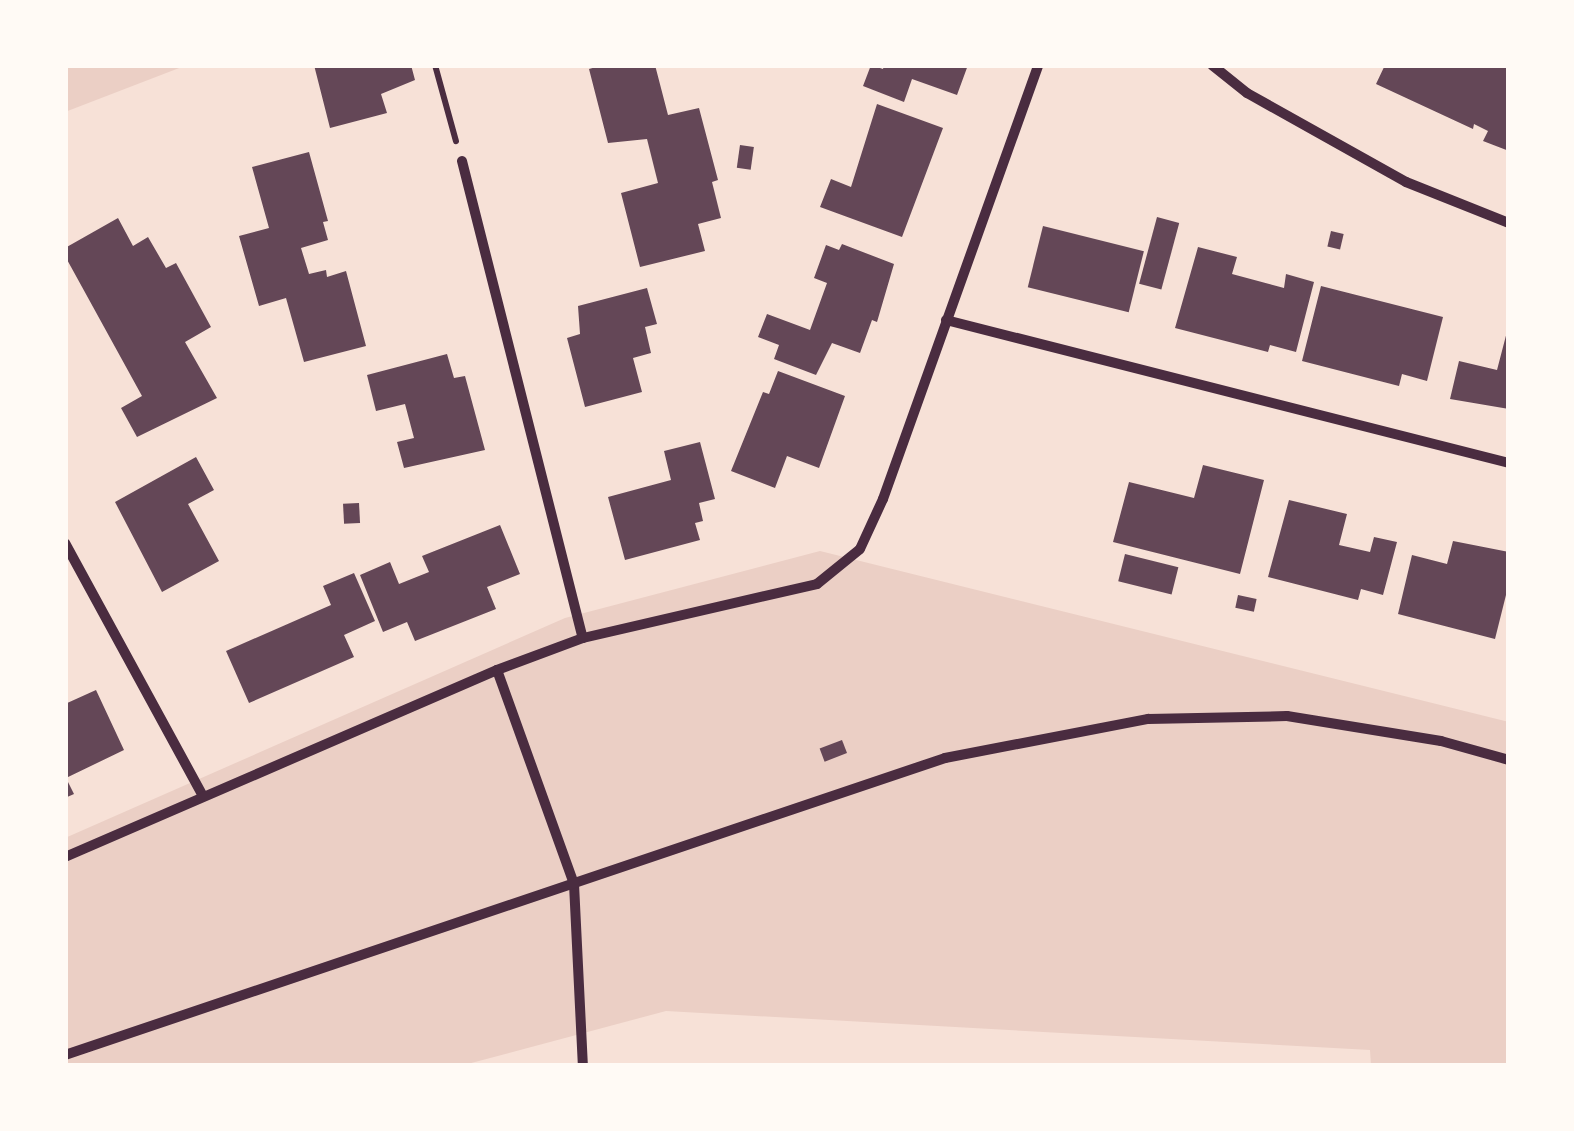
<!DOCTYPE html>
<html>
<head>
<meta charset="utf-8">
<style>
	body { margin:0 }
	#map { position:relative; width:1574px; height:1131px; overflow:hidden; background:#f7e1d7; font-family:"Open Sans",sans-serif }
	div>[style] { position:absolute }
	.green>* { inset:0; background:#ebcfc5 }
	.building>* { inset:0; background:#644757; transform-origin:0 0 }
	.path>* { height:6px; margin:-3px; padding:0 3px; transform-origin:3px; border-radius:3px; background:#4a2c40 }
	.minor>* { height:10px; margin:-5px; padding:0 5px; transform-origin:5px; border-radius:5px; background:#4a2c40 }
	span { translate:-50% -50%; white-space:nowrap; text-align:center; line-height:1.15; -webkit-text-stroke:10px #fffaf5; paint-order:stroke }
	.frame { position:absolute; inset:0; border:68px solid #fffaf5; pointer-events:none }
</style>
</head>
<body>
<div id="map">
	<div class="green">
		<div style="clip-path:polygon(65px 65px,187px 65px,65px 112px)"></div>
		<div style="clip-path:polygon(820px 551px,1509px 722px,1509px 1066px,1371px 1066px,1370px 1050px,666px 1011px,460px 1066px,65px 1066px,65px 838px,565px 618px)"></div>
	</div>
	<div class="building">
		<div style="clip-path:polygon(314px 65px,411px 65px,415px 80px,381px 94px,387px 113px,330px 128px)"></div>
		<div style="clip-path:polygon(603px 65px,655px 65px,668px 115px,699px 108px,718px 180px,712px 182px,721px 218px,698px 224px,705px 251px,640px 267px,621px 193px,658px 183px,647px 139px,608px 143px,589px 69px)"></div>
		<div style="clip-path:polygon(871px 65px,883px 69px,884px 65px,968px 65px,957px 95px,912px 79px,904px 102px,863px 86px)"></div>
		<div style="clip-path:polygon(1385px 65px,1509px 65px,1509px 151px,1483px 141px,1488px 131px,1474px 124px,1473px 129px,1376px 84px)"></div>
		<div style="clip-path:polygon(877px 104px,943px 128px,902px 237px,820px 207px,831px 179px,851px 187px)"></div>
		<div style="left:740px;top:145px;width:14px;height:23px;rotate:8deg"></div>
		<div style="clip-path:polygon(309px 152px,328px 221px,323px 222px,328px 240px,301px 248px,309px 274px,326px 270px,327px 277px,346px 271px,366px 346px,304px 362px,286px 298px,259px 306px,239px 236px,269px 228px,252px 167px)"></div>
		<div style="left:1157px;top:217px;width:23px;height:69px;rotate:15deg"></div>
		<div style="clip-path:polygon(118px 218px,133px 246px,148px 237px,166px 268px,176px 263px,211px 327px,185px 342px,217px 398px,137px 437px,121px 408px,142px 396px,65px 256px,65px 248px)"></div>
		<div style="left:1043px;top:226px;width:104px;height:63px;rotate:14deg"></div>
		<div style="left:1331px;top:231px;width:13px;height:16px;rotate:13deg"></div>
		<div style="clip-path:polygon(842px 244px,894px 264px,877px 322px,872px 320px,860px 353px,832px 343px,816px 375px,774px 359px,779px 345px,758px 337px,767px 314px,810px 330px,827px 283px,814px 278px,826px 245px,839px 250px)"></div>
		<div style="clip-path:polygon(1198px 247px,1237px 257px,1232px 274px,1284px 288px,1286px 274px,1314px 282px,1296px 352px,1270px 345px,1268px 352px,1175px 328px)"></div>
		<div style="clip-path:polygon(1321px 286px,1443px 317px,1427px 381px,1402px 374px,1399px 386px,1302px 361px)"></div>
		<div style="clip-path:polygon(647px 288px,657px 324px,645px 327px,651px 353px,633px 358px,642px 392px,585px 407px,567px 338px,580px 334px,578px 306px)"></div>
		<div style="clip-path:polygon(1509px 324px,1509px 409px,1450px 399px,1459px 361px,1497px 370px)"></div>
		<div style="clip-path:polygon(447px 354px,454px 378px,465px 376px,485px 450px,404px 468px,397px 442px,414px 438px,405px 404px,376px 411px,367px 375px)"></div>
		<div style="clip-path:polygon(778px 371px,845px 396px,819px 468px,787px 456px,775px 488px,731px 471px,763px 392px,769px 394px)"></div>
		<div style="clip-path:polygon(700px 442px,715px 499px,699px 503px,703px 521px,695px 523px,700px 540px,625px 560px,608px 497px,671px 480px,664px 451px)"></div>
		<div style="clip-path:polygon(196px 457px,214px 490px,188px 504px,219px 561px,162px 592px,115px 502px)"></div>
		<div style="clip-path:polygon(1203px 465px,1264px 480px,1240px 574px,1113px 542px,1129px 482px,1194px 498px)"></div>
		<div style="clip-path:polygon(1289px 500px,1347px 514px,1339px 545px,1370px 552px,1374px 537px,1397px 542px,1383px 595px,1361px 589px,1358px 600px,1268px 577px)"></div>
		<div style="left:359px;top:503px;width:20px;height:16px;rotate:87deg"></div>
		<div style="clip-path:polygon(500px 525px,520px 574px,487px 587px,496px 609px,415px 641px,407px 622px,383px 632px,360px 575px,390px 562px,399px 584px,429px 572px,422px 556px)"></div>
		<div style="clip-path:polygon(1453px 541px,1509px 552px,1509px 583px,1495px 639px,1398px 614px,1412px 555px,1447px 564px)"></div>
		<div style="left:1125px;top:554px;width:55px;height:28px;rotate:14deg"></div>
		<div style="clip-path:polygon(354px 573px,375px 621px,344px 635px,354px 657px,249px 703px,226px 651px,331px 605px,323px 586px)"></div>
		<div style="left:1238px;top:595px;width:19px;height:13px;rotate:12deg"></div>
		<div style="clip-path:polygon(96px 690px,124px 750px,66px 778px,74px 794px,65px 798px,65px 704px)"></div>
		<div style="left:842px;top:740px;width:14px;height:24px;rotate:69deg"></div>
	</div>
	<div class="path">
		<div style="left:435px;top:65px;width:79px;rotate:74.6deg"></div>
	</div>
	<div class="minor">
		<div style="left:1212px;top:65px;width:45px;rotate:38.7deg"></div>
		<div style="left:1247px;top:93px;width:182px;rotate:29.2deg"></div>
		<div style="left:1406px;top:182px;width:111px;rotate:21.7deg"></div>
		<div style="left:462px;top:161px;width:492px;rotate:75.8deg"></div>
		<div style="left:946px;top:320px;width:581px;rotate:14.25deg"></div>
		<div style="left:65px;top:543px;width:288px;rotate:61.4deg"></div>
		<div style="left:497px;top:670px;width:227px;rotate:70.2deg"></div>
		<div style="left:574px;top:884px;width:182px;rotate:87.2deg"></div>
		<div style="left:65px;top:857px;width:471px;rotate:-23.4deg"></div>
		<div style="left:497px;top:670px;width:92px;rotate:-20.4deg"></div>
		<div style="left:583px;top:638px;width:240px;rotate:-13deg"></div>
		<div style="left:817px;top:584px;width:55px;rotate:-39.1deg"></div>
		<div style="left:860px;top:549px;width:55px;rotate:-65.3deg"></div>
		<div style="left:883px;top:499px;width:461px;rotate:-70.3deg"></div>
		<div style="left:65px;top:1055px;width:929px;rotate:-18.65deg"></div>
		<div style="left:945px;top:758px;width:207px;rotate:-10.9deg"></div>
		<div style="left:1148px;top:719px;width:139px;rotate:-1.2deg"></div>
		<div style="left:1287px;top:716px;width:156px;rotate:9.2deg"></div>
		<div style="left:1441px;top:741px;width:71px;rotate:15.6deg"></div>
	</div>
	<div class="frame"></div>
</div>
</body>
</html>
